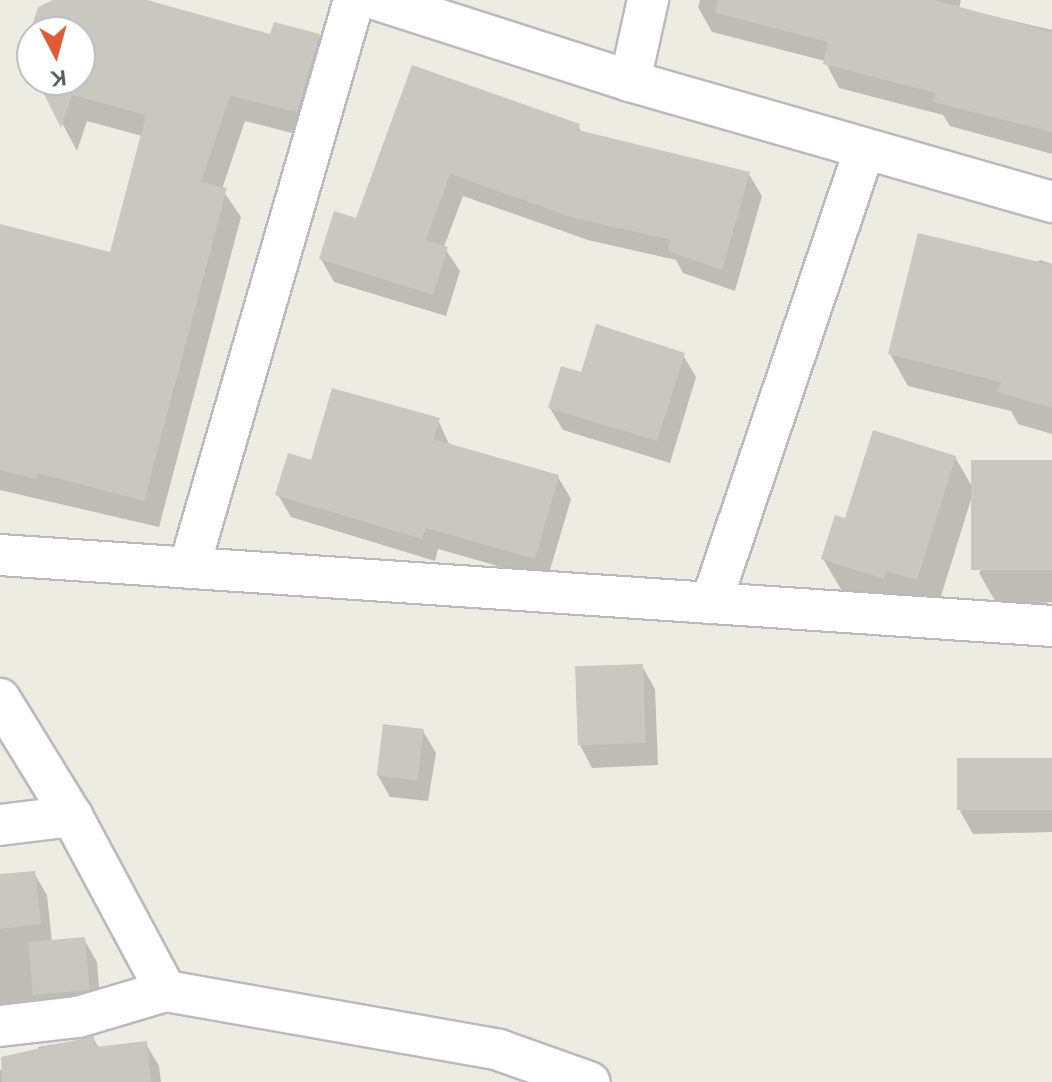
<!DOCTYPE html>
<html>
<head>
<meta charset="utf-8">
<style>
	body { margin:0 }
	#map { position:relative; width:1052px; height:1082px; overflow:hidden; background:#edece3; font-family:Arial,sans-serif }
	div>[style] { position:absolute }
	.shadow>* { inset:0; background:#0003 }
	.building>* { inset:0; background:#c8c7c0; transform-origin:0 0 }
	.roads { filter:drop-shadow(2px 0 #b8babf) drop-shadow(-2px 0 #b8babf) drop-shadow(0 2px #b8babf) drop-shadow(0 -2px #b8babf) }
	.minor>* { height:40px; margin:-20px; padding:0 20px; transform-origin:20px; border-radius:20px; background:#fff }
	span { translate:-50% -50%; white-space:nowrap; text-align:center; line-height:1.15; -webkit-text-stroke:6px #fff; paint-order:stroke }
	.north { position:absolute; left:16px; top:16px; width:80px; height:80px; box-sizing:border-box; background:#fff; border:2px solid #bdbfc1; border-radius:50%; rotate:174deg; font-size:22px; font-weight:700; line-height:32px; text-align:center; color:#5b5e63 }
	.north::after { content:''; display:block; margin:auto; width:28px; height:36px; background:#e05b36; clip-path:polygon(50% 0,100% 100%,50% 72%,0 100%) }
</style>
</head>
<body>
<div id="map">
	<div class="shadow">
		<div style="clip-path:polygon(57px 0,141px 0,272px 37px,319px 36px,334px 62px,312px 138px,245px 121px,222px 189px,241px 217px,159px 527px,0 490px,0 226px,112px 254px,142px 136px,87px 121px,77px 151px,39px 80px,80px 80px,80px 32px,32px 32px)"></div>
		<div style="clip-path:polygon(700px 0,961px 0,959px 8px,1052px 30px,1052px 154px,950px 126px,943px 115px,839px 88px,825px 61px,712px 32px,698px 7px)"></div>
		<div style="clip-path:polygon(413px 67px,578px 126px,582px 133px,749px 174px,762px 196px,735px 291px,683px 273px,676px 260px,588px 240px,463px 196px,444px 247px,460px 271px,446px 316px,334px 282px,321px 259px,357px 220px)"></div>
		<div style="clip-path:polygon(1040px 260px,1052px 264px,1052px 434px,1018px 424px,1011px 411px,908px 386px,890px 354px)"></div>
		<div style="clip-path:polygon(683px 355px,696px 377px,670px 463px,563px 430px,550px 408px,582px 375px)"></div>
		<div style="clip-path:polygon(438px 420px,450px 446px,558px 477px,571px 499px,547px 580px,438px 549px,435px 561px,291px 517px,278px 495px,312px 463px)"></div>
		<div style="clip-path:polygon(955px 457px,974px 490px,936px 612px,902px 610px,842px 591px,823px 559px,847px 521px)"></div>
		<div style="clip-path:polygon(1052px 462px,1052px 602px,998px 606px,979px 573px)"></div>
		<div style="clip-path:polygon(642px 666px,655px 689px,658px 765px,592px 768px,580px 745px)"></div>
		<div style="clip-path:polygon(423px 731px,436px 753px,428px 801px,390px 797px,377px 774px)"></div>
		<div style="clip-path:polygon(1052px 760px,1052px 832px,973px 834px,960px 811px)"></div>
		<div style="clip-path:polygon(34px 873px,47px 895px,52px 942px,84px 939px,97px 962px,101px 1012px,0 1017px,0 876px)"></div>
		<div style="clip-path:polygon(93px 1038px,99px 1048px,146px 1044px,159px 1066px,161px 1082px,0 1082px,0 1070px,39px 1064px,38px 1047px)"></div>
	</div>
	<div class="building">
		<div style="clip-path:polygon(53px 0,147px 0,270px 34px,274px 22px,320px 34px,297px 112px,230px 96px,201px 182px,227px 188px,144px 501px,38px 473px,37px 479px,0 470px,0 224px,110px 252px,146px 115px,72px 95px,61px 128px,37px 80px,80px 80px,80px 32px,32px 32px,32px 71px,23px 54px,38px 7px)"></div>
		<div style="clip-path:polygon(718px 0,934px 0,1052px 32px,1052px 132px,933px 102px,936px 93px,823px 64px,828px 42px,716px 13px)"></div>
		<div style="clip-path:polygon(412px 65px,580px 124px,578px 130px,750px 172px,722px 270px,668px 251px,671px 240px,574px 218px,450px 174px,426px 240px,448px 247px,433px 295px,319px 259px,334px 211px,356px 218px)"></div>
		<div style="clip-path:polygon(918px 233px,1052px 265px,1052px 408px,997px 392px,1001px 382px,888px 354px)"></div>
		<div style="clip-path:polygon(596px 324px,685px 353px,657px 441px,548px 408px,561px 366px,581px 372px)"></div>
		<div style="clip-path:polygon(332px 388px,440px 418px,433px 439px,559px 475px,535px 559px,426px 528px,422px 539px,275px 495px,288px 453px,311px 460px)"></div>
		<div style="clip-path:polygon(873px 430px,956px 456px,917px 580px,886px 571px,884px 579px,821px 559px,835px 515px,845px 518px)"></div>
		<div style="left:1052px;top:460px;width:110px;height:81px;rotate:90deg"></div>
		<div style="left:643px;top:664px;width:79px;height:68px;rotate:88deg"></div>
		<div style="left:383px;top:724px;width:41px;height:52px;rotate:7deg"></div>
		<div style="left:1052px;top:758px;width:52px;height:95px;rotate:90deg"></div>
		<div style="clip-path:polygon(35px 871px,41px 924px,0 929px,0 874px)"></div>
		<div style="left:85px;top:937px;width:53px;height:57px;rotate:85deg"></div>
		<div style="clip-path:polygon(94px 1036px,95px 1047px,147px 1041px,151px 1082px,2px 1082px,1px 1057px)"></div>
	</div>
	<div class="roads">
		<div class="minor">
			<div style="left:378px;top:0;width:265px;rotate:17.8deg"></div>
			<div style="left:630px;top:81px;width:439px;rotate:16deg"></div>
			<div style="left:630px;top:81px;width:83px;rotate:-77.5deg"></div>
			<div style="left:0;top:555px;width:1054px;rotate:3.86deg"></div>
			<div style="left:189px;top:568px;width:591px;rotate:-73.8deg"></div>
			<div style="left:711px;top:603px;width:479px;rotate:-71.3deg"></div>
			<div style="left:0;top:699px;width:137px;rotate:58.4deg"></div>
			<div style="left:72px;top:816px;width:199px;rotate:61.8deg"></div>
			<div style="left:0;top:825px;width:73px;rotate:-7.1deg"></div>
			<div style="left:0;top:1026px;width:79px;rotate:-6.6deg"></div>
			<div style="left:78px;top:1017px;width:92px;rotate:-16.5deg"></div>
			<div style="left:166px;top:991px;width:338px;rotate:10deg"></div>
			<div style="left:499px;top:1050px;width:96px;rotate:19.6deg"></div>
		</div>
	</div>
	<div class="north">K</div>
</div>
</body>
</html>
